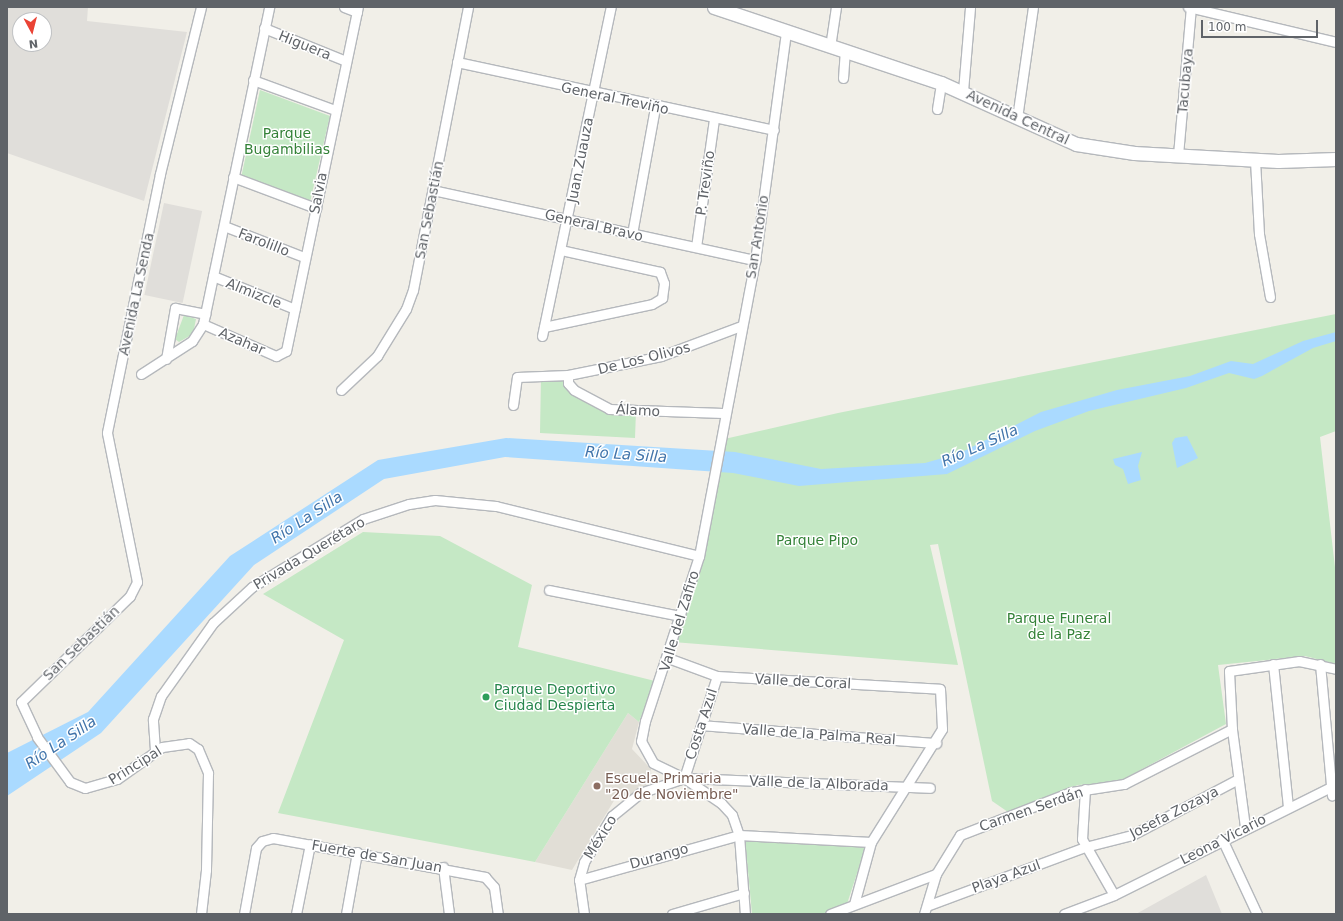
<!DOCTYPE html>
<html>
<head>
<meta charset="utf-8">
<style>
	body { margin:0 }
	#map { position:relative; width:1343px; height:921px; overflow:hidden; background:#f1efe8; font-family:"DejaVu Sans",sans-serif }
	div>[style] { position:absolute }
	.industrial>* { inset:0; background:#e0deda; transform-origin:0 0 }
	.education>* { inset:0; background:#e1ded6 }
	.green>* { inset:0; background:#c5e8c5 }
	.water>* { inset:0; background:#aadaff }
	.roads { filter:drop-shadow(1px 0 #b5b8bc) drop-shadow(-1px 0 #b5b8bc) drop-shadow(0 1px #b5b8bc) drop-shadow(0 -1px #b5b8bc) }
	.minor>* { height:9px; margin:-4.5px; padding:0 4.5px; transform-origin:4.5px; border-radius:4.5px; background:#fff }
	.secondary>* { height:13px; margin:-6.5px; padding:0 6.5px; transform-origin:6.5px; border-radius:6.5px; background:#fff }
	.dots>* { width:11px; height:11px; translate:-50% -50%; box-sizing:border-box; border:2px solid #fff; border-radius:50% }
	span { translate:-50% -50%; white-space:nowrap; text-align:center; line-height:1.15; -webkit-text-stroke:3px #fff; paint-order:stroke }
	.street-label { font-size:14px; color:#5f6368 }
	.park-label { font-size:14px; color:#348238 }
	.leisure-label { font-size:14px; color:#27864d }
	.left { translate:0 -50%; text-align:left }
	.education-label { font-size:14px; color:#785e54 }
	.water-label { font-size:15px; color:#4174aa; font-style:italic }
	.frame { position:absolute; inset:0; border:8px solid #5f6368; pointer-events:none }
	.north { position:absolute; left:12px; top:12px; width:40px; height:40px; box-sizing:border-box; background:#fff; border:1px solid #bfc1c3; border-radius:50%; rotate:173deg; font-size:11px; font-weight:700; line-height:16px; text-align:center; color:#5f6368 }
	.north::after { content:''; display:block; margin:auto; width:14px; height:18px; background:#ea4335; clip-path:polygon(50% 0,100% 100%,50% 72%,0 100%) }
	.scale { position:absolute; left:1201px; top:20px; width:117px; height:18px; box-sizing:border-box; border:2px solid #5f6368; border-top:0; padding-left:5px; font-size:12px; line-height:14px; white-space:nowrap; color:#5f6368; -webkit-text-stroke:3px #fff; paint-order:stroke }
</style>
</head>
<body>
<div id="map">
	<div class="industrial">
		<div style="clip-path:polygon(evenodd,7px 7px,88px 7px,87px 21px,187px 32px,144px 201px,7px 153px,7px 7px,20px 20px,44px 20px,44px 44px,20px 44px,20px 20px)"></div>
		<div style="left:164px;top:203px;width:39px;height:94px;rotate:12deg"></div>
		<div style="clip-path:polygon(1206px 875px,1222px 914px,1136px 914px)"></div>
	</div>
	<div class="education">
		<div style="clip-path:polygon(628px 713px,639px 722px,632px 749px,651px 769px,652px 788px,615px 799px,572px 870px,535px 862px)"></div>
	</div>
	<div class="green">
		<div style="clip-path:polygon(260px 90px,330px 116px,310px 202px,241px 178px)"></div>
		<div style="clip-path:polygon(1336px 314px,1336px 431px,1320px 437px,1336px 576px,1336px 664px,1305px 656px,1218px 665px,1226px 724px,1118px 782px,1078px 785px,1008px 812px,992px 801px,938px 544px,930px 545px,958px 665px,673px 642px,701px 545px,720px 440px,838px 413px)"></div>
		<div style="clip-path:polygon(184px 315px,196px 319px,193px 334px,179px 342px,175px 339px)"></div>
		<div style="clip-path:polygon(541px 375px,568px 375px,568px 383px,599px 405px,636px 411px,635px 438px,540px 433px)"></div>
		<div style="clip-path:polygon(363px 532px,440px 536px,532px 585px,518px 647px,655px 681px,639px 722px,628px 713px,535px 862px,278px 813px,344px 640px,263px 594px)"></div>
		<div style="clip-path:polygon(745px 839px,866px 846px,847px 904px,822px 914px,752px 914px)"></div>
	</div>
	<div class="water">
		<div style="clip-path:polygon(1336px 332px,1336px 341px,1313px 348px,1262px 376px,1254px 379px,1229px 373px,1186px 388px,1089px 411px,1035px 431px,947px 474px,799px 486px,733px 473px,505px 457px,384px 479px,254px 565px,101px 733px,7px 796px,7px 753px,88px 712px,230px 556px,378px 460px,506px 438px,735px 452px,821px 469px,925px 463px,960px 453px,1041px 412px,1117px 390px,1190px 376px,1231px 361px,1253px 364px,1303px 341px)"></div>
		<div style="clip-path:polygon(1187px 436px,1198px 458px,1177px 468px,1172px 443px,1175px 438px)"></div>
		<div style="clip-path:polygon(1142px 452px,1138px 466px,1141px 480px,1128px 484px,1123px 469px,1115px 465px,1113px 459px)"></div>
	</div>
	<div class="roads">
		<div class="minor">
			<div style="left:201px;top:7px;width:172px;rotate:103.8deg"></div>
			<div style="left:160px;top:174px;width:264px;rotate:101.6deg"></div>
			<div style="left:107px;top:433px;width:152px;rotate:78.6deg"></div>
			<div style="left:137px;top:582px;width:16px;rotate:117deg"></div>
			<div style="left:130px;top:596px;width:152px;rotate:135.8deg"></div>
			<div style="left:21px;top:702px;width:38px;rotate:65deg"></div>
			<div style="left:37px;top:737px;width:56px;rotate:53.7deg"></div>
			<div style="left:70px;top:782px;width:16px;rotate:22deg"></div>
			<div style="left:85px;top:788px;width:33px;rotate:-16deg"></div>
			<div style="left:117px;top:779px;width:55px;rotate:-35.4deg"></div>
			<div style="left:162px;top:747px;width:27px;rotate:-8deg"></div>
			<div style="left:189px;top:743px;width:11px;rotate:34deg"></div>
			<div style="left:198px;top:749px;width:26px;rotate:67deg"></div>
			<div style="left:208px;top:773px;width:97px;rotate:91.2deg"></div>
			<div style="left:206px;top:870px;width:44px;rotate:96.5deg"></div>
			<div style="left:344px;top:7px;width:14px;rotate:21deg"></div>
			<div style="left:1188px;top:7px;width:152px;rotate:13.3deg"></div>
			<div style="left:264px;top:28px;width:88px;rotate:21.9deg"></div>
			<div style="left:786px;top:32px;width:230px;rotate:97.7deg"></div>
			<div style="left:755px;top:260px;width:301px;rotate:100.7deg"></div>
			<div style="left:699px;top:556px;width:174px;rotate:108.1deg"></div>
			<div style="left:645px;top:721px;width:20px;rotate:101deg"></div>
			<div style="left:641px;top:741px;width:25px;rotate:61deg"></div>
			<div style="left:653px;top:763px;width:34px;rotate:26deg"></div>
			<div style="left:684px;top:778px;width:246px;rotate:2.3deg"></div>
			<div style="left:830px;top:47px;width:40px;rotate:-81.5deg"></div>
			<div style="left:457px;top:62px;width:324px;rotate:12.1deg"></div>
			<div style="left:843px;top:78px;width:26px;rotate:-86deg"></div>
			<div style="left:253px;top:80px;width:87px;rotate:20.1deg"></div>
			<div style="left:963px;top:91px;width:84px;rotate:-85.2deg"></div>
			<div style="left:937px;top:109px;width:26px;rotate:-81deg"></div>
			<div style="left:1017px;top:118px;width:112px;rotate:-81.8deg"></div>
			<div style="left:1178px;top:155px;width:149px;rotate:-85deg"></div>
			<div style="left:1255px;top:160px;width:74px;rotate:86.9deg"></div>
			<div style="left:1259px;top:234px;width:64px;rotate:80.1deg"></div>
			<div style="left:233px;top:177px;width:89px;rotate:20.5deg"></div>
			<div style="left:433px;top:190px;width:330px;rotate:12.3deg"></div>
			<div style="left:224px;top:226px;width:86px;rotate:21.2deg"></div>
			<div style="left:632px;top:234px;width:129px;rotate:-79.7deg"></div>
			<div style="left:696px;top:247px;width:129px;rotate:-82deg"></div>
			<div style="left:213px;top:276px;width:88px;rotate:21.9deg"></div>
			<div style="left:203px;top:324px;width:80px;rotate:23.7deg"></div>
			<div style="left:276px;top:356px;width:11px;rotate:-27deg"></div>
			<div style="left:286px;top:351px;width:351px;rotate:-78.2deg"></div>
			<div style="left:544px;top:327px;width:110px;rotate:-12deg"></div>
			<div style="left:652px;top:304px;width:12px;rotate:-31deg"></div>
			<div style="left:662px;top:298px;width:15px;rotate:-82deg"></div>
			<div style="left:664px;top:283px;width:12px;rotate:-110deg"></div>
			<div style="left:660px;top:272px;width:101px;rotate:-167.5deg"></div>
			<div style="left:542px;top:336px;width:336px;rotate:-78.2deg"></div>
			<div style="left:166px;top:359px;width:52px;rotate:-80deg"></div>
			<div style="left:175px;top:308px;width:31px;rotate:11deg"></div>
			<div style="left:141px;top:374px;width:61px;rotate:-32.9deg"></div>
			<div style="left:192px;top:341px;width:20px;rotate:-57deg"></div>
			<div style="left:203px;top:324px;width:324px;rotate:-78.2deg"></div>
			<div style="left:568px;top:375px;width:8px;rotate:90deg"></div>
			<div style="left:568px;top:383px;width:9px;rotate:49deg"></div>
			<div style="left:574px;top:390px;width:40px;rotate:28deg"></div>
			<div style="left:609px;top:409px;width:114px;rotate:2deg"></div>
			<div style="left:341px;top:390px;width:50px;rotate:-43.4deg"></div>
			<div style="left:377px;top:356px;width:55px;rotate:-58.3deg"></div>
			<div style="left:406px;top:309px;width:20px;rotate:-70deg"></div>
			<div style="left:413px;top:290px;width:288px;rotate:-79deg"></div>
			<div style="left:513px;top:405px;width:28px;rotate:-82deg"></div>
			<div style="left:517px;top:377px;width:51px;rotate:-2.2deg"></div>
			<div style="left:568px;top:375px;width:95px;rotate:-11.5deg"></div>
			<div style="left:661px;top:356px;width:85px;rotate:-20.6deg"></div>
			<div style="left:549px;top:590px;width:134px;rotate:11.2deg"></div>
			<div style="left:668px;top:658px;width:52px;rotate:20.2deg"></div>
			<div style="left:717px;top:676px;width:223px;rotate:3.3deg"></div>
			<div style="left:940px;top:689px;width:40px;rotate:87.1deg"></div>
			<div style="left:942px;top:729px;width:133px;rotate:122.1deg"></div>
			<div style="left:871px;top:842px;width:64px;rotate:105.3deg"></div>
			<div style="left:1273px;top:664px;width:144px;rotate:84deg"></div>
			<div style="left:1320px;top:664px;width:132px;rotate:84.8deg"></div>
			<div style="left:717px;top:676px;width:107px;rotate:107.9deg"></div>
			<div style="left:684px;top:778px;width:45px;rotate:34deg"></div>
			<div style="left:721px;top:803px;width:16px;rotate:47deg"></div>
			<div style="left:732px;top:815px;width:21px;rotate:71deg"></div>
			<div style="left:739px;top:835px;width:79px;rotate:85.7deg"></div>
			<div style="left:701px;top:725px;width:236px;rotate:4.4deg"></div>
			<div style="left:155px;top:750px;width:31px;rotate:-94deg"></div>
			<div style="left:153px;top:719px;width:24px;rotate:-71deg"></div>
			<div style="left:161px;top:696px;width:90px;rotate:-54.5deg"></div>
			<div style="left:213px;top:623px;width:53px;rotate:-42.7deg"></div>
			<div style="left:252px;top:587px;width:130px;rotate:-31.5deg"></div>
			<div style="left:363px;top:519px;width:48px;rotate:-18.1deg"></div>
			<div style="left:409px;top:504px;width:26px;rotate:-9deg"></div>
			<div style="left:435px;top:500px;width:61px;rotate:5.6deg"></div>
			<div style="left:496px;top:506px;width:209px;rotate:13.8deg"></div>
			<div style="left:1085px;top:789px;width:50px;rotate:93.4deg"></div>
			<div style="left:1082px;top:839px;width:64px;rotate:60.3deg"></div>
			<div style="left:1245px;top:827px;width:99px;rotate:-97.6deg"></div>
			<div style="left:1232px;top:729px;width:58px;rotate:-93deg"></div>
			<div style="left:1229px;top:671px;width:71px;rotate:-8.1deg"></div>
			<div style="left:1299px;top:661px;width:38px;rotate:12deg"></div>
			<div style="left:1222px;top:839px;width:83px;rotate:65deg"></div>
			<div style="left:443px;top:867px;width:47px;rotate:82.7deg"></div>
			<div style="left:579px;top:880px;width:166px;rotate:-15.7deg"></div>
			<div style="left:739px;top:835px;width:132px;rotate:3deg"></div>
			<div style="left:929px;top:905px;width:166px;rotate:-20.4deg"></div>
			<div style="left:1085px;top:847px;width:49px;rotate:-14.3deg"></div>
			<div style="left:1132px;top:835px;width:120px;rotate:-27.8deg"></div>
			<div style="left:244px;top:914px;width:67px;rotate:-79.7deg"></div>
			<div style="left:256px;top:848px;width:9px;rotate:-49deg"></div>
			<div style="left:262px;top:841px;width:11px;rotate:-15deg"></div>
			<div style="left:273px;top:838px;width:216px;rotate:10.4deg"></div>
			<div style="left:485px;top:877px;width:13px;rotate:48deg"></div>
			<div style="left:494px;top:887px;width:27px;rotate:82deg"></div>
			<div style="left:296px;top:914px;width:71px;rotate:-78.7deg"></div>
			<div style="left:346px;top:914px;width:63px;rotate:-79.9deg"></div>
			<div style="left:584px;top:914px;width:34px;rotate:-98deg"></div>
			<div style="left:579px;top:880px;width:19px;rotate:-74deg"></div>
			<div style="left:584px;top:862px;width:54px;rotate:-58.7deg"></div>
			<div style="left:612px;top:816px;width:36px;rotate:-39deg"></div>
			<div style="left:640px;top:793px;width:46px;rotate:-18.8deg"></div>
			<div style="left:672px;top:914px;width:75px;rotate:-16.3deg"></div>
			<div style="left:830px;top:914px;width:113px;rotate:-20.7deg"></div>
			<div style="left:924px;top:914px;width:42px;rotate:-73.3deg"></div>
			<div style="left:936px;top:874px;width:46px;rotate:-58.4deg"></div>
			<div style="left:960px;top:835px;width:119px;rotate:-21.2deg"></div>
			<div style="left:1071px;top:792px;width:54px;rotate:-8.6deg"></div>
			<div style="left:1124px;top:784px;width:121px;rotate:-27deg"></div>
			<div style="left:1064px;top:914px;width:53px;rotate:-20.8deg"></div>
			<div style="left:1114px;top:895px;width:245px;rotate:-26.5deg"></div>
		</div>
		<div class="secondary">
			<div style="left:714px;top:7px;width:239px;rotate:18.5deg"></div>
			<div style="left:941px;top:83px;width:148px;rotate:24.3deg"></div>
			<div style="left:1076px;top:144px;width:59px;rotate:8.8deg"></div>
			<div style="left:1134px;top:153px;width:144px;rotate:3.2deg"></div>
			<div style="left:1278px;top:161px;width:58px;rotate:-2deg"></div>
		</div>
	</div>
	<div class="dots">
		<div style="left:486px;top:697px;background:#2e9e5b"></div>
		<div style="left:597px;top:786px;background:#8d6e63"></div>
	</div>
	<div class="street-label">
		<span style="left:305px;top:45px;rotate:22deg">Higuera</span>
		<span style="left:1185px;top:81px;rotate:-85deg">Tacubaya</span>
		<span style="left:615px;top:98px;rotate:12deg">General Treviño</span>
		<span style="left:1018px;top:117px;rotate:25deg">Avenida Central</span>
		<span style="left:580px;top:160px;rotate:-79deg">Juan Zuauza</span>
		<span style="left:705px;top:183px;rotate:-82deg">P. Treviño</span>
		<span style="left:318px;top:193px;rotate:-79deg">Salvia</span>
		<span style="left:429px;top:210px;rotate:-79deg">San Sebastián</span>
		<span style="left:594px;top:225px;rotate:13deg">General Bravo</span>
		<span style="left:757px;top:237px;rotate:-81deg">San Antonio</span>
		<span style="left:264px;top:242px;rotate:21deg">Farolillo</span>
		<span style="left:254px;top:293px;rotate:22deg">Almizcle</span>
		<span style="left:136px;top:294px;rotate:-78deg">Avenida La Senda</span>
		<span style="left:242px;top:341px;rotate:23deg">Azahar</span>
		<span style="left:644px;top:358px;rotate:-14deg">De Los Olivos</span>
		<span style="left:638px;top:410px;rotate:3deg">Álamo</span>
		<span style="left:309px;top:553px;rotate:-31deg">Privada Querétaro</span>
		<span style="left:679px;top:621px;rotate:-73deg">Valle del Zafiro</span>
		<span style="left:81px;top:643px;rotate:-44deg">San Sebastián</span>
		<span style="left:803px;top:681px;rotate:3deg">Valle de Coral</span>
		<span style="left:701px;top:724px;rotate:-72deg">Costa Azul</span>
		<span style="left:819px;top:734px;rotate:4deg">Valle de la Palma Real</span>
		<span style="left:135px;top:765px;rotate:-32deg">Principal</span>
		<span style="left:819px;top:783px;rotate:2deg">Valle de la Alborada</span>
		<span style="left:1031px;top:809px;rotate:-19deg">Carmen Serdán</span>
		<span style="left:1174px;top:812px;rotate:-27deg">Josefa Zozaya</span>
		<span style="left:600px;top:837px;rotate:-58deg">México</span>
		<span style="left:1223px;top:839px;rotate:-27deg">Leona Vicario</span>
		<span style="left:377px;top:856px;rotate:10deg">Fuerte de San Juan</span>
		<span style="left:659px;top:856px;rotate:-16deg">Durango</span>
		<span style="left:1006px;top:876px;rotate:-20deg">Playa Azul</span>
	</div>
	<div class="park-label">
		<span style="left:287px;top:141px">Parque<br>Bugambilias</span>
		<span style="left:817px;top:540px">Parque Pipo</span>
		<span style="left:1059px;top:626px">Parque Funeral<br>de la Paz</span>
	</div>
	<div class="leisure-label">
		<span class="left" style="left:494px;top:697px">Parque Deportivo<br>Ciudad Despierta</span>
	</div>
	<div class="education-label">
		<span class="left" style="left:605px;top:786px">Escuela Primaria<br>"20 de Noviembre"</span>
	</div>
	<div class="water-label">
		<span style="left:980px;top:446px;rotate:-24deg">Río La Silla</span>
		<span style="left:626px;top:455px;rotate:4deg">Río La Silla</span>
		<span style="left:307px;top:518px;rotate:-33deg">Río La Silla</span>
		<span style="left:61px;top:743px;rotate:-34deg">Río La Silla</span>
	</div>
	<div class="frame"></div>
	<div class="north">N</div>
	<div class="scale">100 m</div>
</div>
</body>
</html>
